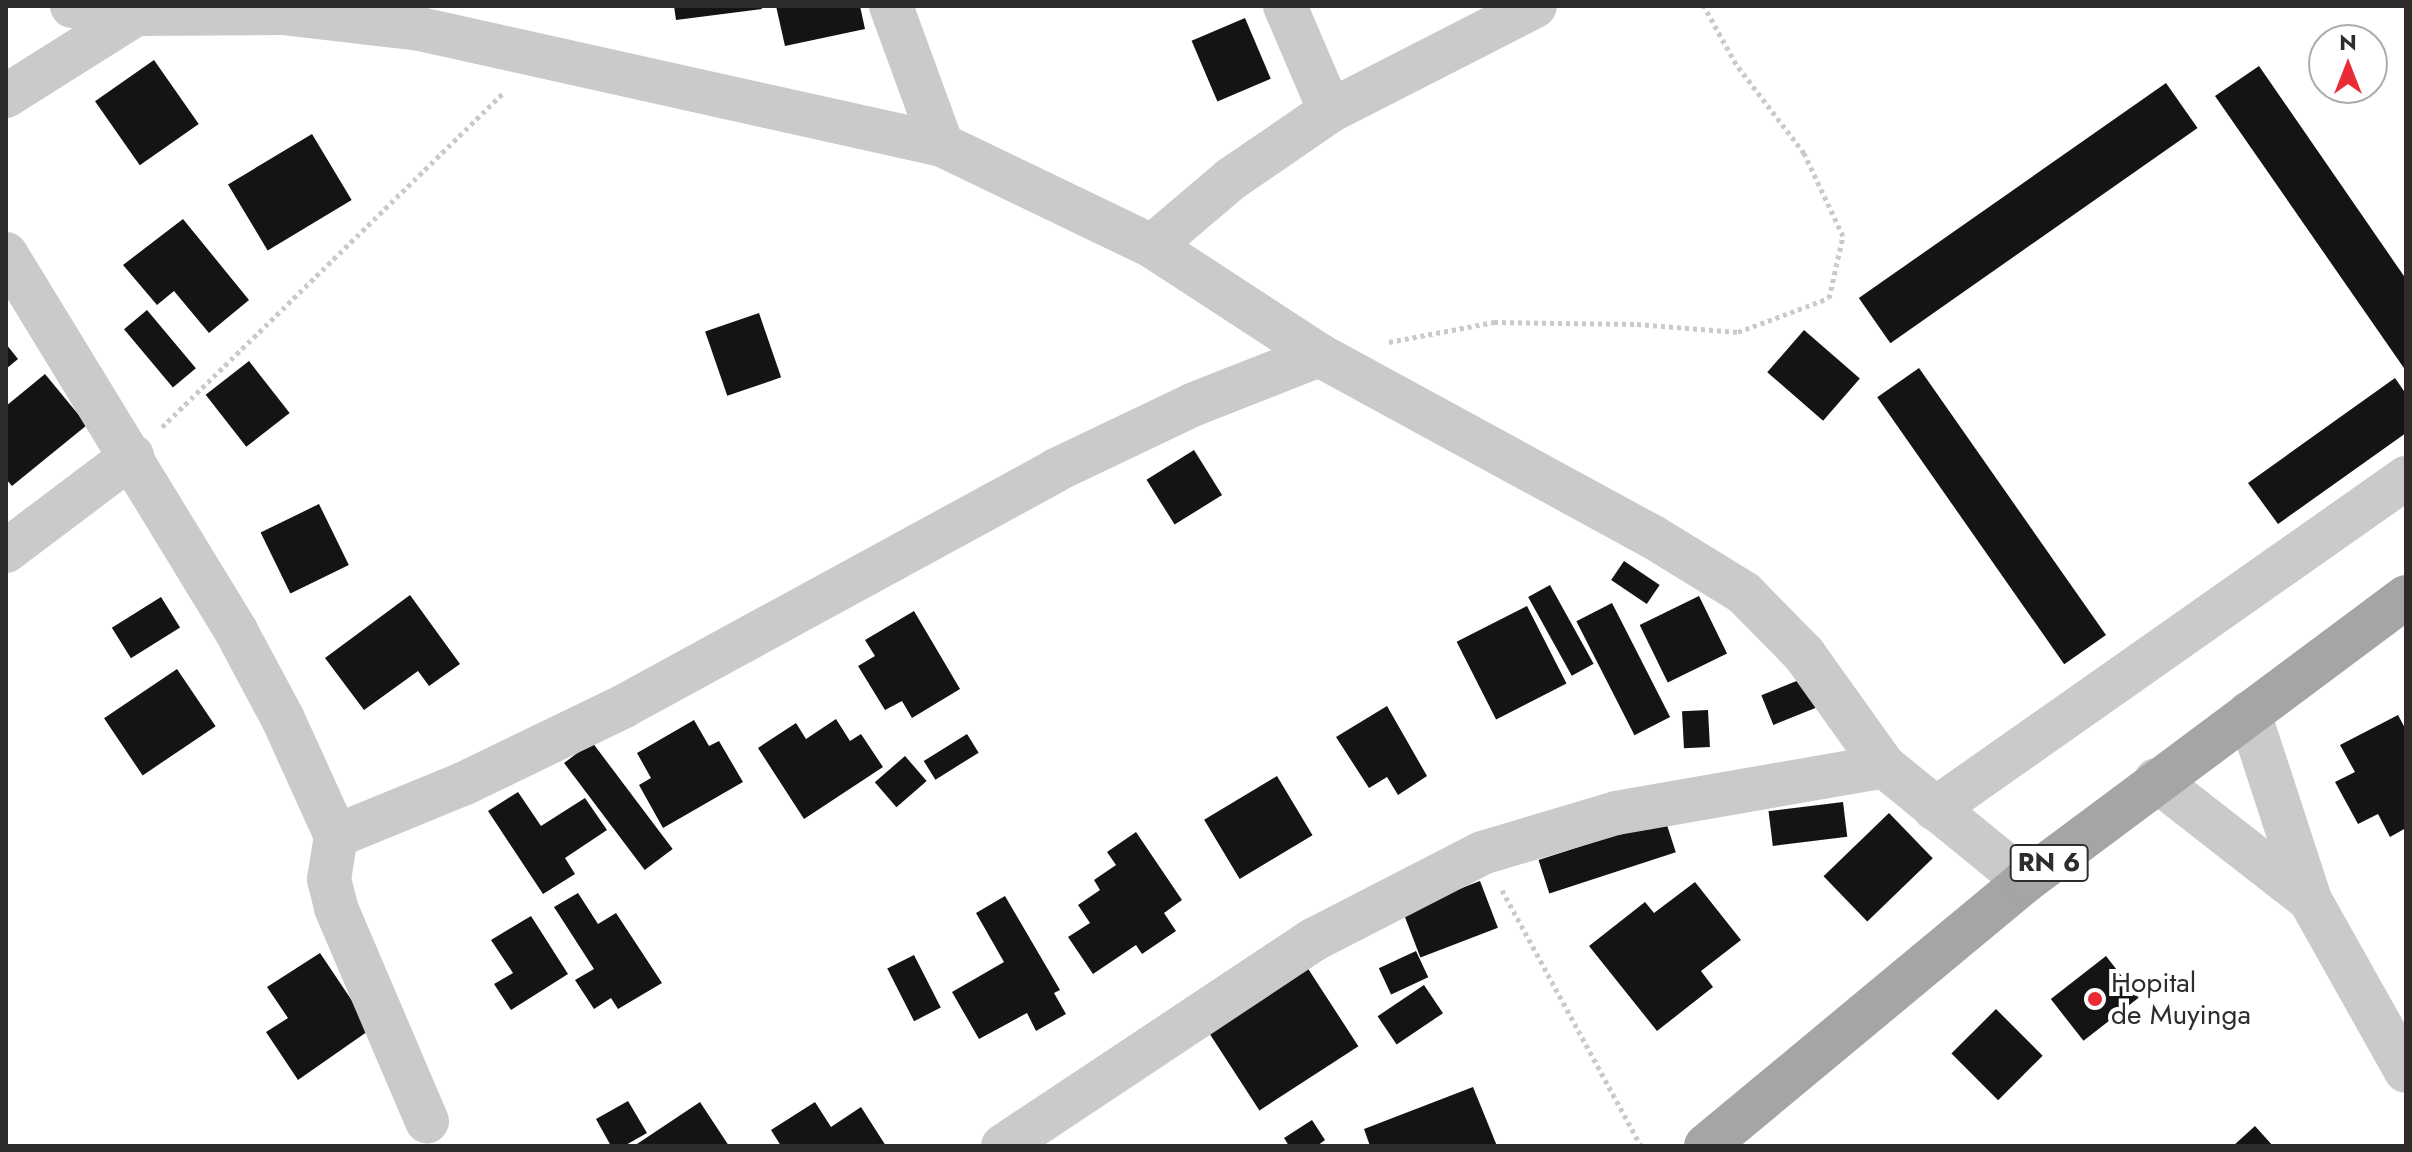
<!DOCTYPE html>
<html>
<head>
<meta charset="utf-8">
<style>
	body { margin:0 }
	#map { position:relative; width:2412px; height:1152px; overflow:hidden; background:#fff; font-family:Jost,sans-serif }
	div>[style] { position:absolute }
	.building>* { inset:0; background:#141414; transform-origin:0 0 }
	.path>* { height:5px; margin-top:-2.5px; transform-origin:0; background:repeating-linear-gradient(90deg,#cacaca 0 4px,transparent 0 8px) }
	.minor>* { height:44px; margin:-22px; padding:0 22px; transform-origin:22px; border-radius:22px; background:#cacaca }
	.major>* { height:44px; margin:-22px; padding:0 22px; transform-origin:22px; border-radius:22px; background:#a5a5a5 }
	.dots>* { width:22px; height:22px; translate:-50% -50%; box-sizing:border-box; border:4px solid #fff; border-radius:50% }
	span { translate:-50% -50%; white-space:nowrap; text-align:center; line-height:1.15; -webkit-text-stroke:8px #fff; paint-order:stroke }
	.shield-label span { padding:2px 6px; background:#fff; border:2px solid; border-radius:6px; -webkit-text-stroke-width:0 }
	.shield-label { font-size:26px; color:#2d2d2d; font-weight:700 }
	.poi-label { font-size:28px; color:#2d2d2d }
	.left { translate:0 -50%; text-align:left }
	.frame { position:absolute; inset:0; border:8px solid #2d2d2d; pointer-events:none }
	.north { position:absolute; left:2308px; top:24px; width:80px; height:80px; box-sizing:border-box; background:#fff; border:2px solid #ababab; border-radius:50%; rotate:0deg; font-size:22px; font-weight:700; line-height:32px; text-align:center; color:#2d2d2d }
	.north::after { content:''; display:block; margin:auto; width:28px; height:36px; background:#e82b37; clip-path:polygon(50% 0,100% 100%,50% 72%,0 100%) }
</style>
</head>
<body>
<div id="map">
	<div class="building">
		<div style="clip-path:polygon(674px 6px,761px 6px,762px 9px,676px 20px)"></div>
		<div style="clip-path:polygon(776px 6px,860px 6px,865px 29px,785px 46px)"></div>
		<div style="left:1245px;top:18px;width:66px;height:58px;rotate:67deg"></div>
		<div style="left:154px;top:60px;width:78px;height:72px;rotate:55deg"></div>
		<div style="clip-path:polygon(2259px 66px,2406px 279px,2406px 371px,2215px 96px)"></div>
		<div style="left:2166px;top:83px;width:55px;height:375px;rotate:55deg"></div>
		<div style="left:312px;top:134px;width:77px;height:98px;rotate:59deg"></div>
		<div style="clip-path:polygon(183px 219px,249px 300px,209px 333px,174px 291px,157px 305px,123px 265px)"></div>
		<div style="left:147px;top:310px;width:76px;height:30px;rotate:50deg"></div>
		<div style="left:759px;top:313px;width:68px;height:57px;rotate:71deg"></div>
		<div style="left:1804px;top:330px;width:74px;height:56px;rotate:41deg"></div>
		<div style="clip-path:polygon(6px 344px,18px 359px,6px 369px)"></div>
		<div style="left:249px;top:361px;width:66px;height:55px;rotate:52deg"></div>
		<div style="left:1919px;top:368px;width:326px;height:51px;rotate:55deg"></div>
		<div style="clip-path:polygon(45px 374px,87px 425px,12px 486px,6px 479px,6px 406px)"></div>
		<div style="clip-path:polygon(2395px 378px,2406px 394px,2406px 433px,2278px 524px,2248px 483px)"></div>
		<div style="left:1194px;top:450px;width:53px;height:56px;rotate:58deg"></div>
		<div style="left:319px;top:504px;width:68px;height:65px;rotate:64deg"></div>
		<div style="left:1624px;top:561px;width:43px;height:23px;rotate:34deg"></div>
		<div style="left:1550px;top:585px;width:90px;height:25px;rotate:61deg"></div>
		<div style="clip-path:polygon(410px 595px,460px 664px,429px 686px,418px 671px,364px 710px,325px 658px)"></div>
		<div style="left:1699px;top:596px;width:64px;height:66px;rotate:64deg"></div>
		<div style="left:161px;top:597px;width:36px;height:58px;rotate:58deg"></div>
		<div style="left:1612px;top:603px;width:128px;height:40px;rotate:63deg"></div>
		<div style="left:1527px;top:606px;width:87px;height:79px;rotate:63deg"></div>
		<div style="clip-path:polygon(914px 611px,960px 689px,912px 718px,902px 701px,885px 710px,858px 666px,875px 656px,865px 640px)"></div>
		<div style="left:177px;top:669px;width:69px;height:88px;rotate:56deg"></div>
		<div style="left:1804px;top:678px;width:32px;height:46px;rotate:68deg"></div>
		<div style="clip-path:polygon(1387px 706px,1427px 776px,1398px 795px,1387px 777px,1369px 788px,1336px 737px)"></div>
		<div style="left:1708px;top:710px;width:37px;height:26px;rotate:87deg"></div>
		<div style="clip-path:polygon(2398px 715px,2406px 730px,2406px 828px,2390px 837px,2378px 814px,2358px 824px,2335px 782px,2355px 772px,2340px 745px)"></div>
		<div style="clip-path:polygon(836px 719px,850px 741px,861px 734px,883px 767px,804px 819px,758px 748px,796px 723px,806px 739px)"></div>
		<div style="clip-path:polygon(694px 720px,709px 746px,719px 741px,743px 782px,663px 828px,639px 785px,651px 778px,637px 753px)"></div>
		<div style="left:967px;top:734px;width:22px;height:51px;rotate:58deg"></div>
		<div style="left:592px;top:742px;width:134px;height:35px;rotate:53deg"></div>
		<div style="left:905px;top:756px;width:33px;height:40px;rotate:49deg"></div>
		<div style="left:1277px;top:776px;width:69px;height:85px;rotate:59deg"></div>
		<div style="clip-path:polygon(518px 792px,541px 826px,585px 798px,607px 830px,565px 858px,575px 874px,543px 894px,488px 811px)"></div>
		<div style="left:1843px;top:802px;width:35px;height:75px;rotate:83deg"></div>
		<div style="left:1889px;top:813px;width:63px;height:91px;rotate:46deg"></div>
		<div style="left:1665px;top:819px;width:35px;height:133px;rotate:72deg"></div>
		<div style="clip-path:polygon(1136px 832px,1182px 900px,1164px 913px,1176px 931px,1142px 954px,1136px 945px,1093px 974px,1068px 937px,1090px 923px,1078px 905px,1100px 890px,1094px 880px,1116px 865px,1107px 852px)"></div>
		<div style="left:1480px;top:881px;width:50px;height:83px;rotate:69deg"></div>
		<div style="clip-path:polygon(1695px 882px,1741px 940px,1701px 971px,1713px 987px,1657px 1031px,1589px 946px,1645px 902px,1654px 913px)"></div>
		<div style="clip-path:polygon(578px 893px,598px 924px,616px 913px,662px 983px,618px 1009px,611px 998px,594px 1009px,575px 980px,594px 969px,554px 907px)"></div>
		<div style="clip-path:polygon(1005px 896px,1060px 990px,1054px 993px,1066px 1014px,1036px 1031px,1027px 1013px,979px 1039px,952px 992px,1004px 962px,976px 913px)"></div>
		<div style="clip-path:polygon(531px 916px,568px 974px,511px 1010px,494px 984px,513px 973px,491px 940px)"></div>
		<div style="left:1416px;top:951px;width:29px;height:41px;rotate:65deg"></div>
		<div style="clip-path:polygon(320px 953px,371px 1029px,298px 1080px,266px 1032px,288px 1018px,267px 987px)"></div>
		<div style="left:914px;top:955px;width:59px;height:30px;rotate:63deg"></div>
		<div style="left:2106px;top:956px;width:53px;height:70px;rotate:52deg"></div>
		<div style="left:1305px;top:964px;width:98px;height:118px;rotate:57deg"></div>
		<div style="left:1424px;top:985px;width:34px;height:56px;rotate:56deg"></div>
		<div style="left:1996px;top:1009px;width:66px;height:63px;rotate:45deg"></div>
		<div style="clip-path:polygon(1473px 1087px,1497px 1146px,1370px 1146px,1364px 1129px)"></div>
		<div style="clip-path:polygon(628px 1101px,647px 1133px,624px 1146px,611px 1146px,596px 1119px)"></div>
		<div style="clip-path:polygon(700px 1102px,729px 1146px,634px 1146px)"></div>
		<div style="clip-path:polygon(815px 1102px,831px 1127px,861px 1107px,886px 1146px,781px 1146px,771px 1130px)"></div>
		<div style="clip-path:polygon(1312px 1120px,1325px 1140px,1317px 1146px,1289px 1146px,1284px 1138px)"></div>
		<div style="clip-path:polygon(2255px 1126px,2273px 1146px,2233px 1146px)"></div>
	</div>
	<div class="path">
		<div style="left:1389px;top:342px;width:107px;rotate:-10.8deg"></div>
		<div style="left:1494px;top:322px;width:143px;rotate:0.8deg"></div>
		<div style="left:1637px;top:324px;width:101px;rotate:4.5deg"></div>
		<div style="left:1738px;top:332px;width:97px;rotate:-20.5deg"></div>
		<div style="left:1829px;top:298px;width:64px;rotate:-77.3deg"></div>
		<div style="left:1843px;top:236px;width:92px;rotate:-115.2deg"></div>
		<div style="left:1804px;top:153px;width:112px;rotate:-127.4deg"></div>
		<div style="left:1736px;top:64px;width:66px;rotate:-118.9deg"></div>
		<div style="left:162px;top:427px;width:477px;rotate:-44.4deg"></div>
		<div style="left:1502px;top:890px;width:291px;rotate:61.5deg"></div>
	</div>
	<div class="minor">
		<div style="left:72px;top:6px;width:64px;rotate:7.1deg"></div>
		<div style="left:136px;top:14px;width:146px;rotate:-0.4deg"></div>
		<div style="left:282px;top:13px;width:139px;rotate:6.6deg"></div>
		<div style="left:420px;top:29px;width:535px;rotate:12.53deg"></div>
		<div style="left:942px;top:145px;width:233px;rotate:25.7deg"></div>
		<div style="left:1152px;top:246px;width:199px;rotate:33.1deg"></div>
		<div style="left:1319px;top:355px;width:380px;rotate:28.6deg"></div>
		<div style="left:1653px;top:537px;width:107px;rotate:31.6deg"></div>
		<div style="left:1744px;top:593px;width:86px;rotate:45.5deg"></div>
		<div style="left:1804px;top:654px;width:138px;rotate:54.5deg"></div>
		<div style="left:1884px;top:766px;width:182px;rotate:39.2deg"></div>
		<div style="left:891px;top:6px;width:148px;rotate:69.9deg"></div>
		<div style="left:1285px;top:6px;width:114px;rotate:66.8deg"></div>
		<div style="left:6px;top:96px;width:154px;rotate:-32.2deg"></div>
		<div style="left:1152px;top:246px;width:104px;rotate:-40.3deg"></div>
		<div style="left:1231px;top:179px;width:120px;rotate:-34.5deg"></div>
		<div style="left:1330px;top:111px;width:230px;rotate:-27.1deg"></div>
		<div style="left:6px;top:254px;width:442px;rotate:58.6deg"></div>
		<div style="left:236px;top:631px;width:100px;rotate:61.9deg"></div>
		<div style="left:283px;top:719px;width:128px;rotate:65.6deg"></div>
		<div style="left:336px;top:836px;width:44px;rotate:99.2deg"></div>
		<div style="left:329px;top:879px;width:30px;rotate:76deg"></div>
		<div style="left:336px;top:908px;width:232px;rotate:66.9deg"></div>
		<div style="left:6px;top:551px;width:158px;rotate:-37deg"></div>
		<div style="left:2249px;top:713px;width:197px;rotate:71.9deg"></div>
		<div style="left:2310px;top:900px;width:196px;rotate:60.7deg"></div>
		<div style="left:2156px;top:780px;width:195px;rotate:37.9deg"></div>
		<div style="left:1935px;top:809px;width:576px;rotate:-35.1deg"></div>
		<div style="left:336px;top:836px;width:137px;rotate:-22.3deg"></div>
		<div style="left:463px;top:784px;width:179px;rotate:-25.8deg"></div>
		<div style="left:624px;top:706px;width:492px;rotate:-28.6deg"></div>
		<div style="left:1056px;top:470px;width:151px;rotate:-25.5deg"></div>
		<div style="left:1192px;top:405px;width:136px;rotate:-21.5deg"></div>
		<div style="left:1003px;top:1146px;width:372px;rotate:-33.6deg"></div>
		<div style="left:1313px;top:940px;width:190px;rotate:-27.2deg"></div>
		<div style="left:1482px;top:853px;width:140px;rotate:-16.6deg"></div>
		<div style="left:1616px;top:813px;width:272px;rotate:-9.9deg"></div>
	</div>
	<div class="major">
		<div style="left:1706px;top:1146px;width:415px;rotate:-39.7deg"></div>
		<div style="left:2025px;top:881px;width:475px;rotate:-36.7deg"></div>
	</div>
	<div class="dots">
		<div style="left:2095px;top:999px;background:#e82b37"></div>
	</div>
	<div class="shield-label">
		<span style="left:2049px;top:863px">RN 6</span>
	</div>
	<div class="poi-label">
		<span class="left" style="left:2111px;top:999px">Hopital<br>de Muyinga</span>
	</div>
	<div class="frame"></div>
	<div class="north">N</div>
</div>
</body>
</html>
